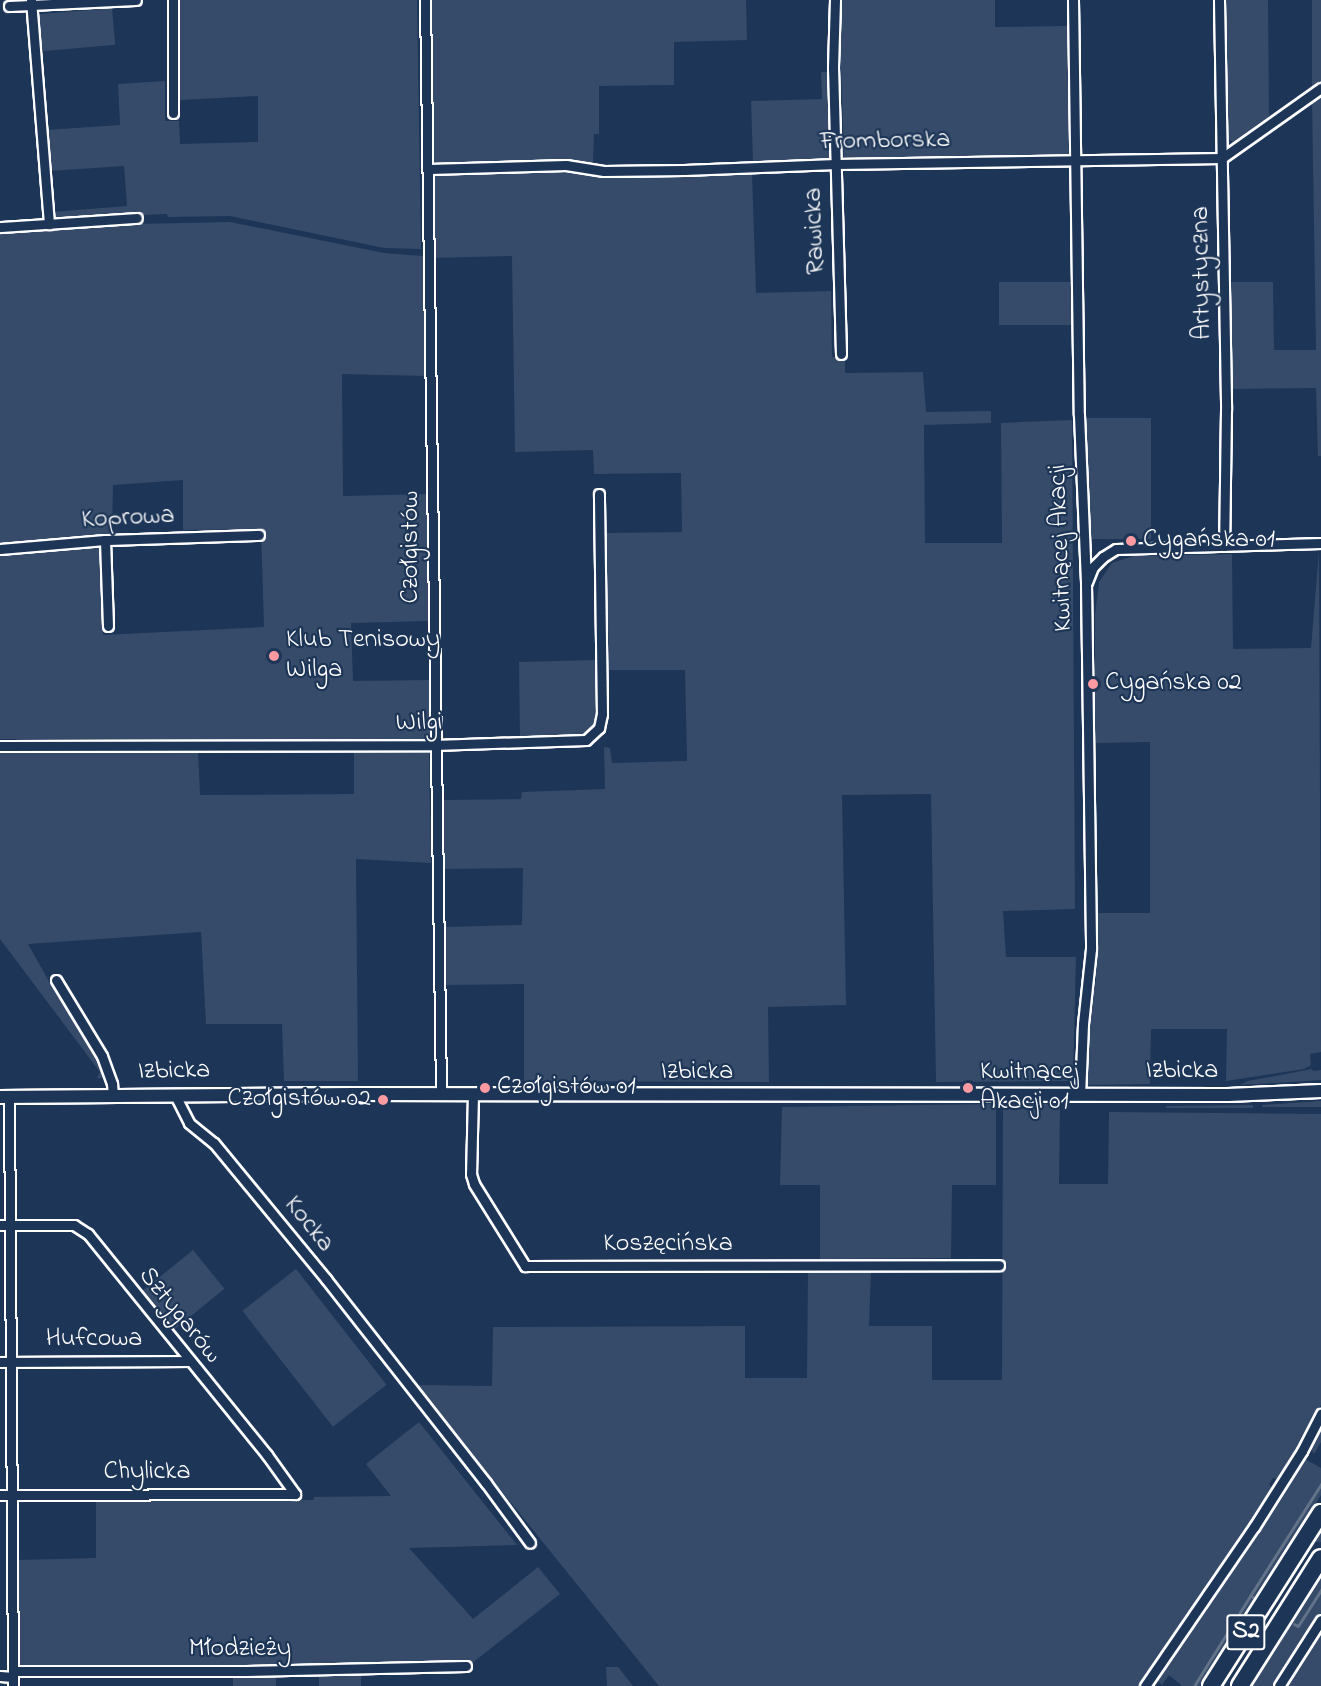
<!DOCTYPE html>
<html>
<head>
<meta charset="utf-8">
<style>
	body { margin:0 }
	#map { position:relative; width:1321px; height:1686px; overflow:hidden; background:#1d3557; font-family:"Indie Flower",sans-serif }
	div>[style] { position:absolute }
	.green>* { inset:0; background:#364b69; transform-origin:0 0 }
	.stream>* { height:3px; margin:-1.5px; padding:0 1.5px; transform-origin:1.5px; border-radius:1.5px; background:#617289 }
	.roads { filter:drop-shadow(2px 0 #fff) drop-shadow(-2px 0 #fff) drop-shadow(0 2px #fff) drop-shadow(0 -2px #fff) }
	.street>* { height:9px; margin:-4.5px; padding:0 4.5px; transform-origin:4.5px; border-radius:4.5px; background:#1d3557 }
	.secondary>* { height:12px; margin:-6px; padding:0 6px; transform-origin:6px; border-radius:6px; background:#1d3557 }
	.highway>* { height:16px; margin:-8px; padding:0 8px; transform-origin:8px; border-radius:8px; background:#1d3557 }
	.dots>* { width:16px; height:16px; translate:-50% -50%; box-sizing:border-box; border:3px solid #1d3557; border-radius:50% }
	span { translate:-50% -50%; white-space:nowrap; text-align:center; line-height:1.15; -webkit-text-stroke:4.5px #1d3557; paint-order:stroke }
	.shield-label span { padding:2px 4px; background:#1d3557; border:2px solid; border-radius:4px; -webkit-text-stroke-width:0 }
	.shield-label { font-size:24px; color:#fff; font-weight:700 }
	.street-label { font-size:26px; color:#fff }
	.poi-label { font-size:26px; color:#fff }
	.left { translate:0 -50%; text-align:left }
	.right { translate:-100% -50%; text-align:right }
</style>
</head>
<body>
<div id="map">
	<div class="green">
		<div style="clip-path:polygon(178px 0,417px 0,421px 249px,384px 248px,230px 216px,168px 217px,167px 214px,52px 219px,52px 212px,127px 206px,124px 166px,49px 171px,46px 130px,120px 125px,118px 84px,165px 81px,165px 121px,179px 121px,180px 144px,258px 142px,258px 96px,179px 100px)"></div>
		<div style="clip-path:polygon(429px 0,746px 0,747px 40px,674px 42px,674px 85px,599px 86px,599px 134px,594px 134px,593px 165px,514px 161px,432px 166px)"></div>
		<div style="clip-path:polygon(839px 0,995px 0,995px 27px,1067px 26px,1069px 155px,844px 160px)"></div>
		<div style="clip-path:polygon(1226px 0,1268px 0,1269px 116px,1233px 142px,1226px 138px)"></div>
		<div style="left:1312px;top:0;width:9px;height:87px"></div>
		<div style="left:112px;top:8px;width:37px;height:76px;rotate:85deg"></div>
		<div style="clip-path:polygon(821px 72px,829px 72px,830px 160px,753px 162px,751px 101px,822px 99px)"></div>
		<div style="clip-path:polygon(1321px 93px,1321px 456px,1318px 456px,1316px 388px,1230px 389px,1229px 282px,1273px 282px,1274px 350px,1316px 350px,1312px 99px)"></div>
		<div style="clip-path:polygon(529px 169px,646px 176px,752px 173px,756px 293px,831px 291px,832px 357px,845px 357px,845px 373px,923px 372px,926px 412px,991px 411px,991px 423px,924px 425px,925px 543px,1002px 543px,1001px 423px,1072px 420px,1075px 909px,1003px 911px,1006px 957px,1076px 957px,1073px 1076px,1068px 1081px,936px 1082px,931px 794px,842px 795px,846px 1005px,768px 1007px,769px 1082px,524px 1081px,524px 984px,445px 985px,445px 927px,522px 925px,523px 868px,444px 869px,443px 800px,521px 799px,522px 792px,605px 789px,604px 747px,610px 748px,612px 763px,687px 761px,685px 670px,609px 670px,606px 533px,682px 532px,681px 473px,594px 474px,593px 450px,515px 452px,512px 256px,433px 258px,432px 171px)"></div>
		<div style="clip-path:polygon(230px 222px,384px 253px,423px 256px,425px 376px,342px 374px,343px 496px,427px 494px,430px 621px,351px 623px,353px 681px,430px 680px,431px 739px,0 739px,0 555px,101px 548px,103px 635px,264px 627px,261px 529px,183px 530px,183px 480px,113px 485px,112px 535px,0 543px,0 234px,136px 224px)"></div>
		<div style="left:999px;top:282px;width:72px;height:43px"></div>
		<div style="left:1151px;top:418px;width:121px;height:67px;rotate:90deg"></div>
		<div style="clip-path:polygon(1319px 551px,1321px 1052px,1310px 1054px,1311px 1065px,1304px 1069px,1226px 1081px,1227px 1029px,1151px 1029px,1150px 1084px,1087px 1085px,1090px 1012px,1096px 980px,1097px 913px,1150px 913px,1150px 742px,1095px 743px,1095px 615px,1099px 582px,1112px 563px,1134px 556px,1232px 554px,1233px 649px,1311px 648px)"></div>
		<div style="clip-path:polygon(597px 660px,597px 722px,595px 727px,577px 737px,520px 738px,519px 662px)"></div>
		<div style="clip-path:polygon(198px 751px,200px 795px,354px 794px,354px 751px,429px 751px,431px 863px,356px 859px,358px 1081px,284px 1081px,282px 1024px,206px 1024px,201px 932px,28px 944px,59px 999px,72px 1012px,92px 1045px,107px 1078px,97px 1078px,100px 1072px,0 939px,0 752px)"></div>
		<div style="clip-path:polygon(1312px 1069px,1313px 1071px,1321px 1070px,1321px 1080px,1240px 1085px,1248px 1081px)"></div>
		<div style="clip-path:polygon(1321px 1101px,1321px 1107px,1262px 1107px,1262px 1105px)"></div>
		<div style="clip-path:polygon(996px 1104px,996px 1185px,952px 1185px,951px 1258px,820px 1259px,820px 1185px,780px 1185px,782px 1107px)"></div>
		<div style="clip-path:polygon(1003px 1104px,1060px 1104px,1059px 1184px,1108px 1184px,1109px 1112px,1321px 1114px,1321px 1405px,1284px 1474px,1278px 1479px,1273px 1478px,1269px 1484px,1273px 1489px,1238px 1546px,1140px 1686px,659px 1686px,416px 1385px,492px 1386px,493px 1327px,745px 1326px,745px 1378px,807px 1378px,808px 1271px,871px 1271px,869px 1326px,932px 1326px,932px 1380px,1002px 1380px)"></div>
		<div style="clip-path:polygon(1253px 1105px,1253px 1108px,1166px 1108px,1166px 1106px)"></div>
		<div style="left:193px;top:1250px;width:50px;height:68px;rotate:51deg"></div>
		<div style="left:296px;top:1269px;width:147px;height:68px;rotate:52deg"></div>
		<div style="clip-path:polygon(419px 1422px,517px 1545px,409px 1548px,473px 1619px,538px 1567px,560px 1594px,471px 1664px,281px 1668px,25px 1668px,18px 1662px,17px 1560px,96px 1558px,96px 1501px,314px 1500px,314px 1497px,391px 1496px,366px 1464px)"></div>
		<div style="clip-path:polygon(1321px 1422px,1321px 1442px,1314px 1454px,1309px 1446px)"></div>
		<div style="clip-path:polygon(1305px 1459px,1321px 1468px,1321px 1495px,1200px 1686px,1182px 1686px,1169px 1675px,1162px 1685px,1157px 1680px,1158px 1672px,1248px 1544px,1300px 1460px)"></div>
		<div style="left:1321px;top:1530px;width:12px;height:185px;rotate:90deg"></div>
		<div style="clip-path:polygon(1321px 1576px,1321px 1614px,1275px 1686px,1251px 1686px)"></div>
		<div style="clip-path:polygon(1321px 1626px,1321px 1686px,1283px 1686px)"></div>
		<div style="clip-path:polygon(606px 1667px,618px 1667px,633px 1686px,607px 1686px)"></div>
		<div style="left:361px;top:1674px;width:12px;height:42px;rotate:90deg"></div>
		<div style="left:233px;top:1675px;width:43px;height:11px"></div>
	</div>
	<div class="stream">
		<div style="left:1250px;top:1596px;width:133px;rotate:-57.6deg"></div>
		<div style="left:1294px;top:1624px;width:4px;rotate:27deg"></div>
		<div style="left:1298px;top:1626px;width:43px;rotate:-57.4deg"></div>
		<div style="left:1194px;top:1686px;width:106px;rotate:-58.1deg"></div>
		<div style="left:1250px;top:1596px;width:3px;rotate:18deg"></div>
	</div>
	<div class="roads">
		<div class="street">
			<div style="left:31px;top:0;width:225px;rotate:85.4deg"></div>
			<div style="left:173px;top:0;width:113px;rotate:90deg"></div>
			<div style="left:425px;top:0;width:1094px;rotate:89.16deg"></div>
			<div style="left:835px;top:0;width:67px;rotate:91.7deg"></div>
			<div style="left:833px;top:67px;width:287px;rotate:88.4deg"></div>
			<div style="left:1073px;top:0;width:415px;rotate:89.2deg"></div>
			<div style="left:1079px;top:415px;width:169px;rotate:87.6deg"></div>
			<div style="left:1086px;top:584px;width:365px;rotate:89.2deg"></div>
			<div style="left:1091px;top:949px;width:75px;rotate:96.1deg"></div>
			<div style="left:1083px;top:1024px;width:71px;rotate:92.4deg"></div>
			<div style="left:1219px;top:0;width:410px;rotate:89deg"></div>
			<div style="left:1226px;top:410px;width:136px;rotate:90.8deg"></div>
			<div style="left:9px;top:6px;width:127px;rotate:-2.7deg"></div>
			<div style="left:429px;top:169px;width:137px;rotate:-1.7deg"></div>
			<div style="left:566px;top:165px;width:38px;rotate:9deg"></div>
			<div style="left:604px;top:171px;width:80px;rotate:-0.7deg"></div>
			<div style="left:684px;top:170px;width:152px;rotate:-2.3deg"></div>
			<div style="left:836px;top:164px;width:386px;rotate:-0.9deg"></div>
			<div style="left:1222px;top:158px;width:121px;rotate:-35.3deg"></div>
			<div style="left:0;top:227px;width:137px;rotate:-3.8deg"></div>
			<div style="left:105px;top:540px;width:86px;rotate:88deg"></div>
			<div style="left:0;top:549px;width:105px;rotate:-4.9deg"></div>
			<div style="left:105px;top:540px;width:154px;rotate:-1.9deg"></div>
			<div style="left:1087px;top:582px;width:16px;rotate:-68deg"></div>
			<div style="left:1093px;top:567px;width:14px;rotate:-45deg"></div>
			<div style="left:1103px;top:557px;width:15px;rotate:-32deg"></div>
			<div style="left:1116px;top:549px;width:205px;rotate:-1.7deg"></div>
			<div style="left:0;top:746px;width:434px;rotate:-0.1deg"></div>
			<div style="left:434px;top:745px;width:152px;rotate:-1.9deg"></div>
			<div style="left:586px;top:740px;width:18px;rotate:-43deg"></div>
			<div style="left:599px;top:728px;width:14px;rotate:-78deg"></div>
			<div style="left:602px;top:714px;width:220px;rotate:-90.8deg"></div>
			<div style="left:56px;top:980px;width:89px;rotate:58.8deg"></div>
			<div style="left:102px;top:1056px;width:30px;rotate:70deg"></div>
			<div style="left:112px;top:1084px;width:11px;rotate:85deg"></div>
			<div style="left:473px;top:1094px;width:80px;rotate:91.4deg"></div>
			<div style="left:471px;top:1174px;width:10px;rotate:73deg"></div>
			<div style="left:474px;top:1184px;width:97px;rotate:58.1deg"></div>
			<div style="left:525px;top:1266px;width:474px;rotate:-0.1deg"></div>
			<div style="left:175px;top:1095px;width:31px;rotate:63deg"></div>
			<div style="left:189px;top:1123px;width:32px;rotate:39deg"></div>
			<div style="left:214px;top:1143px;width:176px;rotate:50.5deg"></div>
			<div style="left:326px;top:1279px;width:259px;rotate:51.9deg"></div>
			<div style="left:486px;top:1483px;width:74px;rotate:53.7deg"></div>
			<div style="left:9px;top:1096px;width:590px;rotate:89.61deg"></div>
			<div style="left:0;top:1225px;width:74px"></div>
			<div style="left:74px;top:1225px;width:17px;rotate:33deg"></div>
			<div style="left:88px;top:1234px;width:284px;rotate:51deg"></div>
			<div style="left:267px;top:1455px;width:48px;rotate:54.3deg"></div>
			<div style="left:295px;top:1494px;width:295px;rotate:179.8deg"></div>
			<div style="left:0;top:1362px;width:188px;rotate:-0.3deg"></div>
			<div style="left:13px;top:1671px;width:233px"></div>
			<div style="left:246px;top:1671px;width:220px;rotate:-1.3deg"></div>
			<div style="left:0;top:1676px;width:13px;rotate:4deg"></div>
			<div style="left:1145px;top:1686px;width:193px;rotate:-55.6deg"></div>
			<div style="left:1254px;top:1527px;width:90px;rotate:-57.7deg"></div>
			<div style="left:1302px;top:1451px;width:42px;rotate:-62.8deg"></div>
			<div style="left:1279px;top:1686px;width:78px;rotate:-57.5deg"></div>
		</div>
		<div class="secondary">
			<div style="left:0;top:1097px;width:353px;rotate:-0.5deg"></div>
			<div style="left:353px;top:1094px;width:875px;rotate:0.07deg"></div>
			<div style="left:1228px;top:1095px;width:93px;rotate:-2.5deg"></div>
		</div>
		<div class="highway">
			<div style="left:1211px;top:1686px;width:205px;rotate:-57.6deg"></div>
			<div style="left:1240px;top:1686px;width:151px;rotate:-57.7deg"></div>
		</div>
	</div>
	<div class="dots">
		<div style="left:1131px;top:541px;background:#ff9aa2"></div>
		<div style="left:274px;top:656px;background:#ff9aa2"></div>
		<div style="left:1093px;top:684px;background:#ff9aa2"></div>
		<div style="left:485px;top:1088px;background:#ff9aa2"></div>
		<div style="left:968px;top:1088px;background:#ff9aa2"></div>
		<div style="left:383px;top:1100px;background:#ff9aa2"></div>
	</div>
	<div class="shield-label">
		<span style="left:1246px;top:1632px">S2</span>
	</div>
	<div class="street-label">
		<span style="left:885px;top:142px;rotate:-1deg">Fromborska</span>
		<span style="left:816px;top:231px;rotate:-92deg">Rawicka</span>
		<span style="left:1203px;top:273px;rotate:-91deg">Artystyczna</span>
		<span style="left:128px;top:519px;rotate:-3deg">Koprowa</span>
		<span style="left:412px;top:547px;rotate:-90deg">Czołgistów</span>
		<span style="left:1062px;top:548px;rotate:-92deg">Kwitnącej Akacji</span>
		<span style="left:419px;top:724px;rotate:-1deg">Wilgi</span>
		<span style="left:174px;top:1072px;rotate:-1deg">Izbicka</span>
		<span style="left:1182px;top:1072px">Izbicka</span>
		<span style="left:697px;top:1073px">Izbicka</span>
		<span style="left:308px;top:1225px;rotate:51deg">Kocka</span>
		<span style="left:668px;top:1245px">Koszęcińska</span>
		<span style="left:179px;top:1316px;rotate:51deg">Sztygarów</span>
		<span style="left:94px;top:1340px">Hufcowa</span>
		<span style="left:147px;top:1473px">Chylicka</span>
		<span style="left:240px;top:1650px">Młodzieży</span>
	</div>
	<div class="poi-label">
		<span class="left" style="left:1143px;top:541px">Cygańska 01</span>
		<span class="left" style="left:286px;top:656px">Klub Tenisowy<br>Wilga</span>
		<span class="left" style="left:1105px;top:684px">Cygańska 02</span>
		<span class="left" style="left:980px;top:1088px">Kwitnącej<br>Akacji 01</span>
		<span class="left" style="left:497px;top:1088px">Czołgistów 01</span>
		<span class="right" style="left:371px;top:1100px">Czołgistów 02</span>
	</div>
</div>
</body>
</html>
